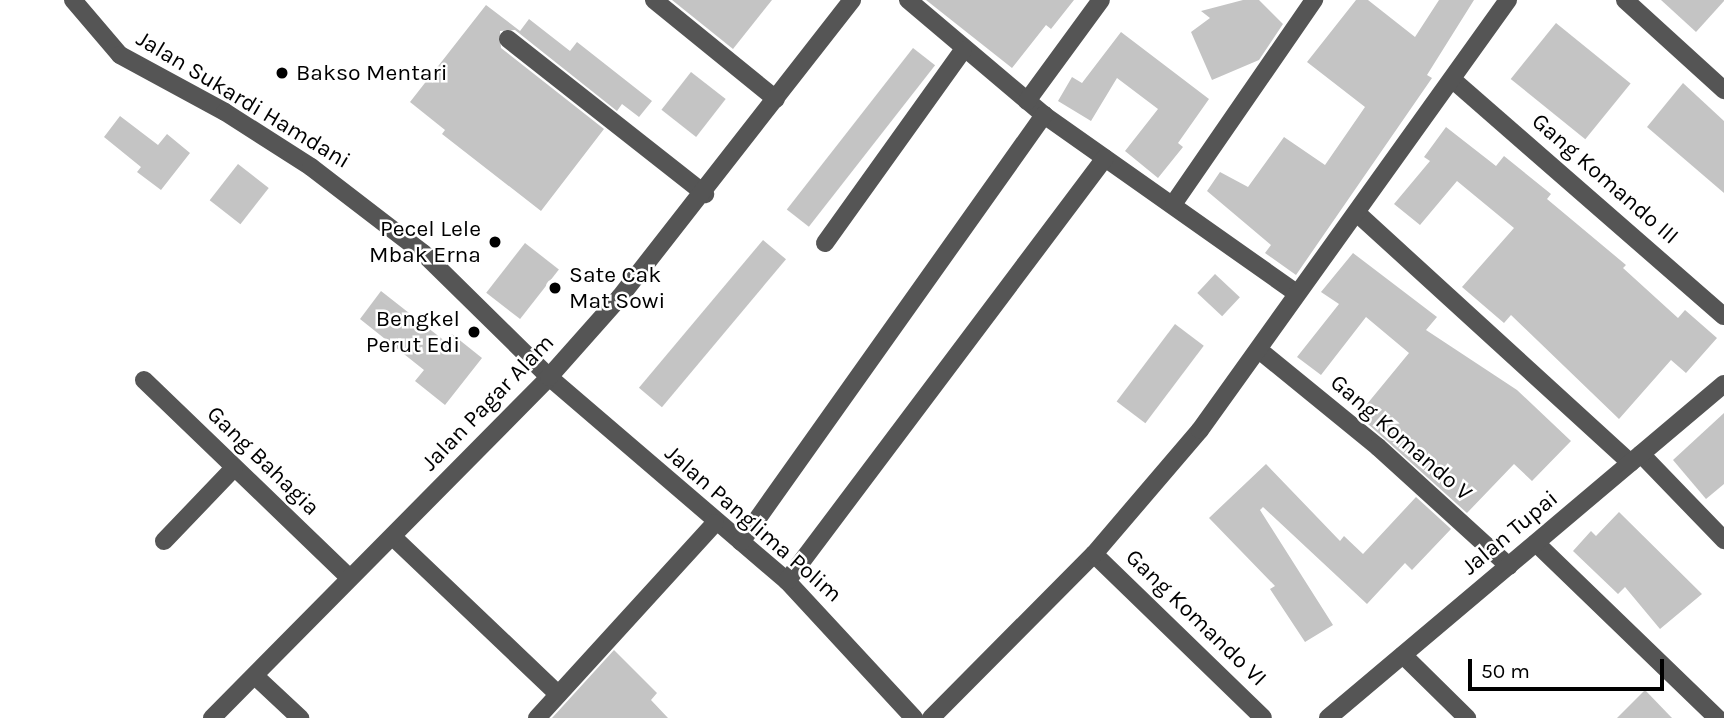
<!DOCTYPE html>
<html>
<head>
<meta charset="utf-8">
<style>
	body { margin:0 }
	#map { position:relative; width:1724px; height:718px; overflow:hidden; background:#fff; font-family:Karla,sans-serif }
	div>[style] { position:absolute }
	.building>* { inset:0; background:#c4c4c4; transform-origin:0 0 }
	.minor>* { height:18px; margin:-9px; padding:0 9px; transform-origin:9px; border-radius:9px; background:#555 }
	.dots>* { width:19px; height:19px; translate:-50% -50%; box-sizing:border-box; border:4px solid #fff; border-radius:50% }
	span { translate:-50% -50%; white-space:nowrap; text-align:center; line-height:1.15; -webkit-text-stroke:5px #fff; paint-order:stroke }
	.poi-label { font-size:23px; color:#000 }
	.left { translate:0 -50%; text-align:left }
	.right { translate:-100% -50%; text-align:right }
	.street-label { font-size:23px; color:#000 }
	.scale { position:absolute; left:1468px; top:659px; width:196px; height:32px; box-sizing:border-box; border:4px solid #000; border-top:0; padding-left:9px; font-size:21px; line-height:24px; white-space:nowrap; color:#000; -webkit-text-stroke:5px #fff; paint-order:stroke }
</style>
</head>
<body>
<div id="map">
	<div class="building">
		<div style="clip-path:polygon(672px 0,772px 0,733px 49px)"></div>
		<div style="clip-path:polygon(926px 0,1074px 0,1051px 29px,1046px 25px,1012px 68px)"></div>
		<div style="clip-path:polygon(1243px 0,1259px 0,1283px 24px,1259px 60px,1212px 80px,1191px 32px,1210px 18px,1201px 11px)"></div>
		<div style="clip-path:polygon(1356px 0,1368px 0,1415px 37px,1439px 0,1474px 0,1427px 75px,1432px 78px,1296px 275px,1265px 253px,1271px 245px,1207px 191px,1220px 172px,1248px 187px,1284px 137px,1325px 165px,1365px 107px,1307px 62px)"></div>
		<div style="clip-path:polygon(1661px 0,1724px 0,1724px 1px,1696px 32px)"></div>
		<div style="clip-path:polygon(486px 5px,520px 31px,529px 19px,570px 51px,577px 42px,652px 101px,639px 117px,622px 104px,617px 111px,515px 30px,500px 31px,501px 48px,604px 129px,541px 211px,442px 134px,445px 130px,410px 102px)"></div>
		<div style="left:1556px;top:23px;width:96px;height:72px;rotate:39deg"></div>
		<div style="clip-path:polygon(1121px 32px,1209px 99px,1178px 143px,1183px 147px,1158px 178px,1125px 151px,1158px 109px,1117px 78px,1091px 121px,1058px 101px,1072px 77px,1082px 83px)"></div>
		<div style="left:913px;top:48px;width:28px;height:205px;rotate:38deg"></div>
		<div style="left:691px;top:72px;width:44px;height:48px;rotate:38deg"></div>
		<div style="clip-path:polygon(1683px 83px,1724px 121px,1724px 193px,1647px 127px)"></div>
		<div style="clip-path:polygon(120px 116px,158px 145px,167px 134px,190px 153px,161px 190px,137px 172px,141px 167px,104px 137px)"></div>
		<div style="clip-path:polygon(1446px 127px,1496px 166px,1504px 156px,1551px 194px,1547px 199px,1626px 265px,1623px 268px,1678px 318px,1685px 310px,1717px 338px,1686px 373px,1671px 360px,1619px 419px,1511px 315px,1504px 323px,1462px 287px,1514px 228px,1457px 181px,1420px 225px,1394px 204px,1430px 161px,1424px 157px)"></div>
		<div style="left:238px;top:164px;width:39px;height:46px;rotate:38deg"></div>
		<div style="left:763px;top:240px;width:30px;height:193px;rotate:40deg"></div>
		<div style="left:525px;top:243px;width:43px;height:63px;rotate:38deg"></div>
		<div style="clip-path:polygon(1353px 253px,1437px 317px,1426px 330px,1517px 390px,1571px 441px,1532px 481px,1514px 464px,1467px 513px,1358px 415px,1409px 353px,1366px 317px,1321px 375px,1297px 357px,1339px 304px,1321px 292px)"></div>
		<div style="left:1215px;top:274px;width:34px;height:26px;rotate:43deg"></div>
		<div style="clip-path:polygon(381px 291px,446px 342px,452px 334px,482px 358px,445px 405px,415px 381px,424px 370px,360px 319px)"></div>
		<div style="left:1175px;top:324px;width:36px;height:97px;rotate:37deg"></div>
		<div style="clip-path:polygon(1724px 413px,1724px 484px,1706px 499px,1673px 460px)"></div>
		<div style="clip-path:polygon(1266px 464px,1340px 541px,1344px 536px,1363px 554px,1416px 497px,1451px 529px,1412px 570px,1405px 563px,1367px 604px,1263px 507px,1260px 510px,1333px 625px,1305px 642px,1270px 589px,1275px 586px,1209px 518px)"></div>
		<div style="clip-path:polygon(1619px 512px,1702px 594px,1660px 629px,1625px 587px,1618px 594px,1573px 551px,1591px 531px,1596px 536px)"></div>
		<div style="clip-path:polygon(614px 650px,657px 693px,651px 700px,668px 718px,552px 718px)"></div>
		<div style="clip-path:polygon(1645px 690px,1672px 718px,1617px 718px)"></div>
	</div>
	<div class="minor">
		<div style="left:73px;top:0;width:72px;rotate:49.5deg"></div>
		<div style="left:120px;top:55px;width:119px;rotate:28.5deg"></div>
		<div style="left:225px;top:112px;width:102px;rotate:32.6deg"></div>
		<div style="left:311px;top:167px;width:141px;rotate:37.5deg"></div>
		<div style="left:423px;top:253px;width:177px;rotate:44.5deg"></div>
		<div style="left:549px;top:377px;width:313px;rotate:40.6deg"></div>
		<div style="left:787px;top:581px;width:187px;rotate:47.2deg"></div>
		<div style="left:654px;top:0;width:157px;rotate:39.1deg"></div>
		<div style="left:908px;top:0;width:178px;rotate:40.2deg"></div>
		<div style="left:1044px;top:115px;width:309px;rotate:35.2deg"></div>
		<div style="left:1625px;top:0;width:134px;rotate:42.3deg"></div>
		<div style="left:508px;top:39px;width:251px;rotate:38.2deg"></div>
		<div style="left:1453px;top:80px;width:359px;rotate:41.1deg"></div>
		<div style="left:1027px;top:101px;width:125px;rotate:-53.8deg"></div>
		<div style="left:1174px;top:203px;width:247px;rotate:-55.4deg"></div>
		<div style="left:1358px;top:214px;width:369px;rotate:42.4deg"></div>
		<div style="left:825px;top:243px;width:237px;rotate:-54.4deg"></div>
		<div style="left:1259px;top:350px;width:154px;rotate:39.2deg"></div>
		<div style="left:1378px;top:447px;width:177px;rotate:42.3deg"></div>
		<div style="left:144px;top:380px;width:284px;rotate:43.9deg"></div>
		<div style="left:1641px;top:454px;width:120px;rotate:46deg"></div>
		<div style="left:393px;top:537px;width:228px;rotate:43.6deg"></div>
		<div style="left:164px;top:541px;width:101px;rotate:-46.2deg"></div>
		<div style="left:741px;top:542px;width:524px;rotate:-54.64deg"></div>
		<div style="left:1536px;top:543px;width:252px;rotate:44deg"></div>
		<div style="left:1094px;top:554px;width:235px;rotate:44.1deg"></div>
		<div style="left:787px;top:581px;width:529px;rotate:-53.07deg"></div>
		<div style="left:1403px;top:655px;width:90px;rotate:44.5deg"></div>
		<div style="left:255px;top:676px;width:62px;rotate:43deg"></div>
		<div style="left:212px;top:718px;width:479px;rotate:-45.3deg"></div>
		<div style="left:549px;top:377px;width:107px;rotate:-48.4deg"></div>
		<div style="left:620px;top:297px;width:377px;rotate:-52deg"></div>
		<div style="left:537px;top:718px;width:264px;rotate:-47.6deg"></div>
		<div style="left:931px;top:718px;width:231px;rotate:-45.2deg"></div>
		<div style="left:1094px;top:554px;width:163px;rotate:-49.5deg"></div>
		<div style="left:1200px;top:430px;width:529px;rotate:-54.39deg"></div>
		<div style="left:1328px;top:718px;width:518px;rotate:-40.15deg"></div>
	</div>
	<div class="dots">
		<div style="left:282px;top:73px;background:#000"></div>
		<div style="left:495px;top:242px;background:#000"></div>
		<div style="left:555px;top:288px;background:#000"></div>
		<div style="left:474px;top:332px;background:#000"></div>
	</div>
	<div class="poi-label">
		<span class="left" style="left:296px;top:73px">Bakso Mentari</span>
		<span class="right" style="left:481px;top:242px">Pecel Lele<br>Mbak Erna</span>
		<span class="left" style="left:569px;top:288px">Sate Cak<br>Mat Sowi</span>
		<span class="right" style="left:460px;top:332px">Bengkel<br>Perut Edi</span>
	</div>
	<div class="street-label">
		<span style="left:243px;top:100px;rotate:31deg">Jalan Sukardi Hamdani</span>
		<span style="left:1605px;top:179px;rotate:41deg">Gang Komando III</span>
		<span style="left:488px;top:403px;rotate:-46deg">Jalan Pagar Alam</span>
		<span style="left:1401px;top:438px;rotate:41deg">Gang Komando V</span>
		<span style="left:263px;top:461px;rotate:44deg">Gang Bahagia</span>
		<span style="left:753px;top:524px;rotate:41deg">Jalan Panglima Polim</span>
		<span style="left:1510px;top:533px;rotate:-40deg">Jalan Tupai</span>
		<span style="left:1196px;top:618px;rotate:44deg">Gang Komando VI</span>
	</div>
	<div class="scale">50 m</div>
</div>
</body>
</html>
